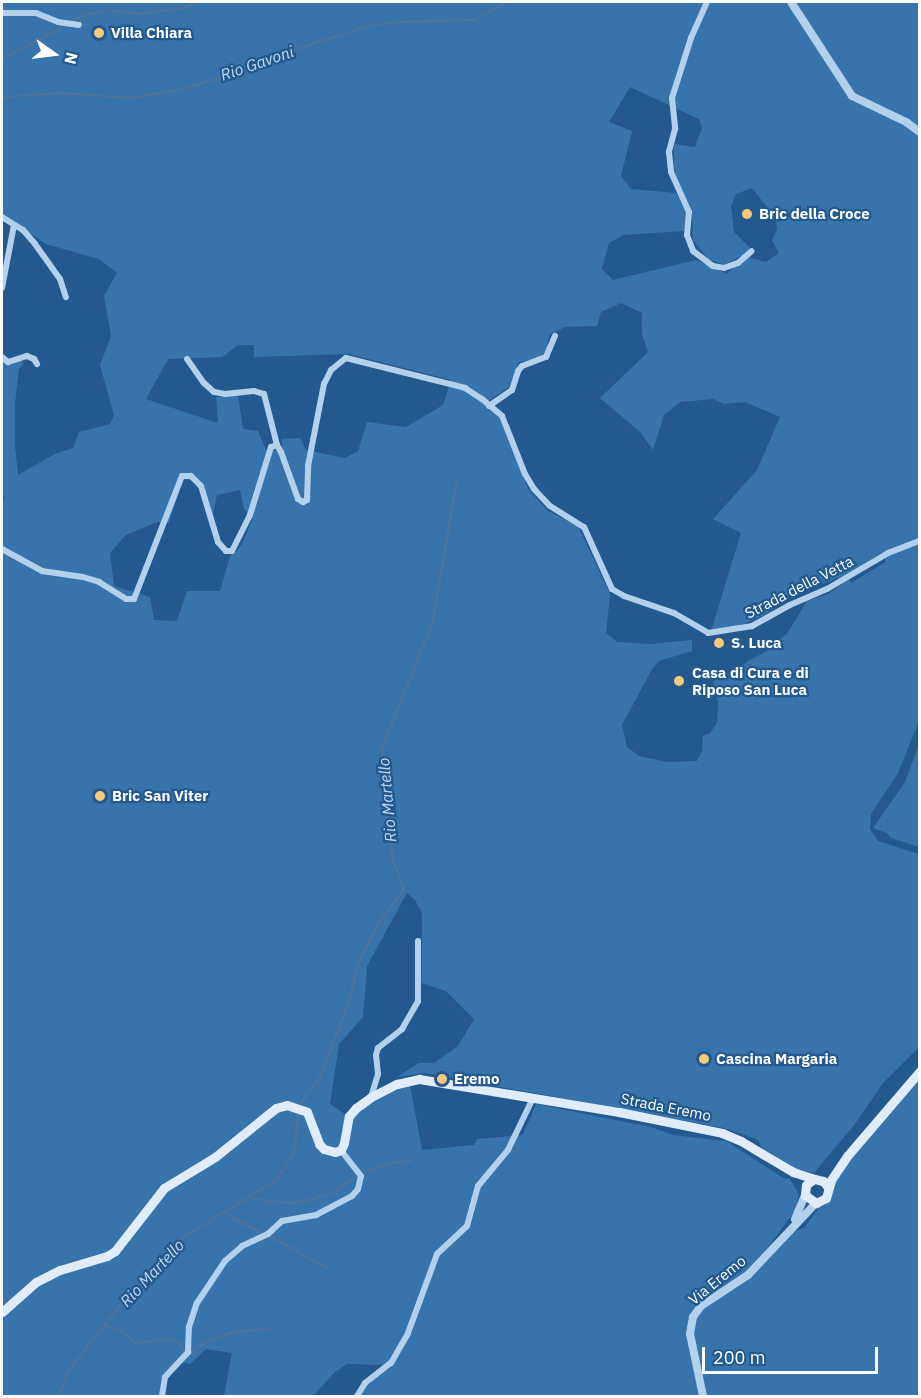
<!DOCTYPE html>
<html>
<head>
<meta charset="utf-8">
<style>
	body { margin:0 }
	#map { position:relative; width:921px; height:1398px; overflow:hidden; background:#24598f; font-family:"IBM Plex Sans",sans-serif }
	div>[style] { position:absolute }
	.green>* { inset:0; background:#3874ac }
	.stream>* { height:1.5px; margin:-0.75px; padding:0 0.75px; transform-origin:0.75px; border-radius:0.75px; background:#50749a }
	.minor>* { height:6px; margin:-3px; padding:0 3px; transform-origin:3px; border-radius:3px; background:#b4d1ec }
	.tertiary>* { height:8px; margin:-4px; padding:0 4px; transform-origin:4px; border-radius:4px; background:#b4d1ec }
	.secondary>* { height:9px; margin:-4.5px; padding:0 4.5px; transform-origin:4.5px; border-radius:4.5px; background:#e0ecf9 }
	.dots>* { width:16px; height:16px; translate:-50% -50%; box-sizing:border-box; border:3px solid #24598f; border-radius:50% }
	span { translate:-50% -50%; white-space:nowrap; text-align:center; line-height:1.15; -webkit-text-stroke:4.5px #24598f; paint-order:stroke }
	.poi-label { font-size:15px; color:#fff; font-weight:700 }
	.left { translate:0 -50%; text-align:left }
	.street-label { font-size:15px; color:#fff }
	.water-label { font-size:16px; color:#c0daf2; font-style:italic }
	.frame { position:absolute; inset:0; border:3px solid #fff; pointer-events:none }
	.north { position:absolute; left:24px; top:24px; width:60px; height:60px; -webkit-text-stroke:4px #24598f; paint-order:stroke; rotate:104deg; font-size:16px; font-weight:700; line-height:24px; text-align:center; color:#fff }
	.north::after { content:''; display:block; margin:auto; width:21px; height:27px; background:#fff; clip-path:polygon(50% 0,100% 100%,50% 72%,0 100%) }
	.scale { position:absolute; left:702px; top:1347px; width:176px; height:27px; box-sizing:border-box; border:3px solid #fff; border-top:0; padding-left:8px; font-size:18px; line-height:21px; white-space:nowrap; color:#fff; -webkit-text-stroke:4px #24598f; paint-order:stroke }
</style>
</head>
<body>
<div id="map">
	<div class="green">
		<div style="clip-path:polygon(evenodd,2px 2px,919px 2px,919px 721px,898px 773px,871px 814px,870px 829px,878px 841px,919px 854px,919px 1047px,883px 1083px,855px 1124px,814px 1173px,796px 1169px,762px 1147px,757px 1139px,724px 1128px,425px 1073px,397px 1077px,419px 1063px,434px 1063px,458px 1046px,474px 1019px,446px 991px,422px 983px,422px 913px,415px 900px,407px 893px,367px 966px,363px 1017px,339px 1044px,330px 1104px,352px 1119px,361px 1109px,383px 1095px,410px 1085px,422px 1150px,474px 1145px,477px 1139px,523px 1135px,536px 1104px,651px 1127px,673px 1135px,726px 1141px,785px 1179px,789px 1178px,799px 1194px,795px 1211px,761px 1256px,793px 1232px,804px 1228px,819px 1208px,830px 1201px,835px 1179px,919px 1076px,919px 1396px,360px 1396px,366px 1386px,392px 1365px,347px 1364px,335px 1372px,313px 1396px,224px 1396px,232px 1353px,206px 1349px,190px 1364px,177px 1361px,168px 1371px,160px 1396px,2px 1396px,2px 503px,4px 498px,2px 489px,2px 360px,7px 364px,22px 360px,23px 364px,19px 368px,15px 403px,15px 446px,18px 475px,55px 454px,73px 448px,79px 432px,110px 424px,114px 415px,100px 365px,111px 336px,104px 296px,117px 273px,99px 259px,46px 244px,2px 214px,2px 2px,630px 87px,699px 119px,702px 128px,695px 147px,674px 144px,674px 167px,678px 190px,692px 211px,693px 240px,709px 260px,725px 265px,752px 250px,734px 232px,731px 206px,736px 194px,752px 188px,775px 217px,777px 230px,772px 240px,779px 253px,766px 262px,746px 257px,727px 274px,696px 260px,613px 280px,602px 269px,609px 243px,623px 235px,684px 231px,687px 212px,676px 193px,631px 189px,621px 176px,632px 131px,609px 122px,630px 87px,2px 2px,621px 303px,642px 313px,642px 334px,648px 352px,600px 398px,641px 433px,653px 450px,664px 415px,680px 402px,713px 399px,724px 404px,745px 402px,780px 417px,757px 470px,713px 519px,741px 533px,711px 631px,741px 625px,766px 614px,791px 596px,846px 575px,882px 553px,886px 562px,851px 583px,849px 579px,828px 594px,807px 601px,787px 634px,780px 639px,780px 644px,748px 661px,730px 677px,713px 680px,718px 703px,717px 723px,710px 733px,703px 736px,702px 751px,697px 761px,667px 762px,639px 756px,627px 747px,622px 725px,652px 669px,659px 661px,692px 651px,692px 640px,650px 644px,617px 642px,606px 633px,610px 594px,578px 526px,548px 511px,528px 489px,500px 419px,488px 401px,509px 387px,519px 362px,539px 358px,547px 350px,549px 335px,565px 327px,597px 326px,601px 312px,621px 303px,2px 2px,238px 345px,254px 345px,254px 357px,349px 354px,451px 380px,443px 405px,406px 427px,367px 422px,358px 451px,345px 458px,306px 450px,300px 438px,282px 439px,282px 450px,266px 450px,258px 431px,243px 429px,238px 395px,216px 397px,218px 423px,146px 399px,168px 359px,222px 357px,238px 345px,2px 2px,183px 479px,191px 480px,200px 490px,210px 528px,217px 495px,240px 490px,244px 509px,253px 518px,242px 544px,236px 552px,230px 556px,220px 591px,187px 591px,177px 621px,154px 620px,150px 597px,114px 586px,110px 553px,126px 535px,157px 522px,169px 523px,183px 479px)"></div>
		<div style="clip-path:polygon(919px 744px,919px 847px,891px 838px,887px 833px,873px 828px,905px 782px)"></div>
	</div>
	<div class="stream">
		<div style="left:108px;top:10px;width:32px;rotate:7deg"></div>
		<div style="left:140px;top:14px;width:43px;rotate:-7.9deg"></div>
		<div style="left:183px;top:8px;width:17px;rotate:-21deg"></div>
		<div style="left:69px;top:22px;width:20px;rotate:-24deg"></div>
		<div style="left:87px;top:14px;width:16px;rotate:-7deg"></div>
		<div style="left:2px;top:56px;width:5px"></div>
		<div style="left:7px;top:56px;width:57px;rotate:-27deg"></div>
		<div style="left:58px;top:30px;width:6px;rotate:-45deg"></div>
		<div style="left:2px;top:97px;width:59px;rotate:-3.9deg"></div>
		<div style="left:61px;top:93px;width:69px;rotate:4.1deg"></div>
		<div style="left:130px;top:98px;width:51px;rotate:-9.1deg"></div>
		<div style="left:180px;top:90px;width:59px;rotate:-16.9deg"></div>
		<div style="left:236px;top:73px;width:62px;rotate:-21.6deg"></div>
		<div style="left:294px;top:50px;width:78px;rotate:-18deg"></div>
		<div style="left:368px;top:26px;width:29px;rotate:-8deg"></div>
		<div style="left:397px;top:22px;width:78px;rotate:-1.5deg"></div>
		<div style="left:475px;top:20px;width:37px;rotate:-29deg"></div>
		<div style="left:301px;top:1103px;width:34px;rotate:-54deg"></div>
		<div style="left:321px;top:1075px;width:75px;rotate:-68.9deg"></div>
		<div style="left:348px;top:1005px;width:44px;rotate:-75.7deg"></div>
		<div style="left:359px;top:962px;width:46px;rotate:-62.9deg"></div>
		<div style="left:380px;top:921px;width:40px;rotate:-53deg"></div>
		<div style="left:404px;top:889px;width:31px;rotate:-111deg"></div>
		<div style="left:393px;top:860px;width:85px;rotate:-97.5deg"></div>
		<div style="left:382px;top:776px;width:28px;rotate:-90deg"></div>
		<div style="left:382px;top:748px;width:133px;rotate:-67.9deg"></div>
		<div style="left:432px;top:625px;width:147px;rotate:-80.2deg"></div>
		<div style="left:364px;top:1172px;width:28px;rotate:-18deg"></div>
		<div style="left:391px;top:1163px;width:20px;rotate:-6deg"></div>
		<div style="left:252px;top:1197px;width:14px;rotate:17deg"></div>
		<div style="left:265px;top:1201px;width:30px;rotate:4deg"></div>
		<div style="left:295px;top:1203px;width:14px;rotate:-12deg"></div>
		<div style="left:309px;top:1200px;width:24px;rotate:-17deg"></div>
		<div style="left:332px;top:1193px;width:30px;rotate:-34deg"></div>
		<div style="left:224px;top:1213px;width:40px;rotate:28deg"></div>
		<div style="left:271px;top:1237px;width:63px;rotate:28.6deg"></div>
		<div style="left:105px;top:1326px;width:14px;rotate:12deg"></div>
		<div style="left:119px;top:1329px;width:21px;rotate:41deg"></div>
		<div style="left:135px;top:1343px;width:35px;rotate:-7deg"></div>
		<div style="left:170px;top:1339px;width:9px;rotate:21deg"></div>
		<div style="left:178px;top:1342px;width:10px;rotate:53deg"></div>
		<div style="left:193px;top:1351px;width:16px;rotate:-35deg"></div>
		<div style="left:206px;top:1342px;width:26px;rotate:-21deg"></div>
		<div style="left:230px;top:1333px;width:40px;rotate:-7.1deg"></div>
		<div style="left:58px;top:1396px;width:30px;rotate:-66deg"></div>
		<div style="left:70px;top:1369px;width:97px;rotate:-51.7deg"></div>
		<div style="left:130px;top:1293px;width:74px;rotate:-46.6deg"></div>
		<div style="left:181px;top:1239px;width:108px;rotate:-31.8deg"></div>
		<div style="left:273px;top:1182px;width:20px;rotate:-49deg"></div>
		<div style="left:286px;top:1167px;width:21px;rotate:-65deg"></div>
		<div style="left:295px;top:1148px;width:34px;rotate:-85deg"></div>
	</div>
	<div class="minor">
		<div style="left:707px;top:2px;width:39px;rotate:114deg"></div>
		<div style="left:691px;top:38px;width:63px;rotate:107.6deg"></div>
		<div style="left:672px;top:98px;width:31px;rotate:84deg"></div>
		<div style="left:675px;top:129px;width:24px;rotate:105deg"></div>
		<div style="left:669px;top:152px;width:20px;rotate:84deg"></div>
		<div style="left:671px;top:172px;width:44px;rotate:65.8deg"></div>
		<div style="left:689px;top:212px;width:23px;rotate:95deg"></div>
		<div style="left:687px;top:235px;width:17px;rotate:69deg"></div>
		<div style="left:693px;top:251px;width:25px;rotate:37deg"></div>
		<div style="left:713px;top:266px;width:11px;rotate:10deg"></div>
		<div style="left:724px;top:268px;width:15px;rotate:-20deg"></div>
		<div style="left:738px;top:263px;width:18px;rotate:-41deg"></div>
		<div style="left:2px;top:13px;width:34px"></div>
		<div style="left:36px;top:13px;width:24px;rotate:22deg"></div>
		<div style="left:58px;top:22px;width:21px;rotate:8deg"></div>
		<div style="left:2px;top:217px;width:25px;rotate:32deg"></div>
		<div style="left:23px;top:230px;width:18px;rotate:49deg"></div>
		<div style="left:35px;top:244px;width:43px;rotate:54.5deg"></div>
		<div style="left:60px;top:279px;width:19px;rotate:72deg"></div>
		<div style="left:2px;top:288px;width:64px;rotate:-79.2deg"></div>
		<div style="left:2px;top:357px;width:8px;rotate:40deg"></div>
		<div style="left:8px;top:362px;width:20px;rotate:-18deg"></div>
		<div style="left:27px;top:356px;width:8px;rotate:23deg"></div>
		<div style="left:34px;top:359px;width:6px;rotate:59deg"></div>
		<div style="left:187px;top:359px;width:29px;rotate:55deg"></div>
		<div style="left:204px;top:383px;width:13px;rotate:42deg"></div>
		<div style="left:214px;top:392px;width:11px;rotate:10deg"></div>
		<div style="left:225px;top:394px;width:29px;rotate:-6deg"></div>
		<div style="left:254px;top:391px;width:10px;rotate:17deg"></div>
		<div style="left:264px;top:394px;width:53px;rotate:75.7deg"></div>
		<div style="left:489px;top:406px;width:28px;rotate:-35deg"></div>
		<div style="left:512px;top:390px;width:20px;rotate:-72deg"></div>
		<div style="left:518px;top:371px;width:6px;rotate:-51deg"></div>
		<div style="left:522px;top:366px;width:26px;rotate:-21deg"></div>
		<div style="left:546px;top:357px;width:23px;rotate:-67deg"></div>
		<div style="left:2px;top:549px;width:46px;rotate:28.8deg"></div>
		<div style="left:42px;top:571px;width:41px;rotate:8.3deg"></div>
		<div style="left:83px;top:577px;width:17px;rotate:17deg"></div>
		<div style="left:99px;top:582px;width:32px;rotate:32deg"></div>
		<div style="left:126px;top:599px;width:8px"></div>
		<div style="left:134px;top:599px;width:132px;rotate:-68.7deg"></div>
		<div style="left:182px;top:476px;width:9px"></div>
		<div style="left:191px;top:476px;width:14px;rotate:45deg"></div>
		<div style="left:201px;top:486px;width:59px;rotate:73.1deg"></div>
		<div style="left:218px;top:542px;width:12px;rotate:48deg"></div>
		<div style="left:226px;top:551px;width:6px"></div>
		<div style="left:232px;top:551px;width:40px;rotate:-63.4deg"></div>
		<div style="left:250px;top:515px;width:71px;rotate:-72.8deg"></div>
		<div style="left:271px;top:447px;width:6px;rotate:-18deg"></div>
		<div style="left:277px;top:445px;width:8px;rotate:60deg"></div>
		<div style="left:281px;top:452px;width:50px;rotate:70.1deg"></div>
		<div style="left:298px;top:499px;width:6px;rotate:31deg"></div>
		<div style="left:303px;top:502px;width:4px;rotate:-27deg"></div>
		<div style="left:307px;top:500px;width:34px;rotate:-88deg"></div>
		<div style="left:308px;top:466px;width:84px;rotate:-79deg"></div>
		<div style="left:324px;top:384px;width:16px;rotate:-63deg"></div>
		<div style="left:331px;top:370px;width:19px;rotate:-39deg"></div>
		<div style="left:346px;top:358px;width:123px;rotate:14.1deg"></div>
		<div style="left:465px;top:388px;width:20px;rotate:33deg"></div>
		<div style="left:482px;top:399px;width:26px;rotate:40deg"></div>
		<div style="left:502px;top:416px;width:62px;rotate:68.4deg"></div>
		<div style="left:525px;top:474px;width:17px;rotate:59deg"></div>
		<div style="left:534px;top:489px;width:23px;rotate:47deg"></div>
		<div style="left:550px;top:506px;width:40px;rotate:32deg"></div>
		<div style="left:584px;top:527px;width:68px;rotate:65.7deg"></div>
		<div style="left:612px;top:589px;width:14px;rotate:30deg"></div>
		<div style="left:624px;top:596px;width:53px;rotate:18.8deg"></div>
		<div style="left:674px;top:613px;width:39px;rotate:30deg"></div>
		<div style="left:708px;top:633px;width:45px;rotate:-9deg"></div>
		<div style="left:752px;top:626px;width:43px;rotate:-28.9deg"></div>
		<div style="left:790px;top:605px;width:40px;rotate:-23.4deg"></div>
		<div style="left:827px;top:589px;width:71px;rotate:-30.5deg"></div>
		<div style="left:888px;top:553px;width:34px;rotate:-21deg"></div>
		<div style="left:371px;top:1097px;width:24px;rotate:-73deg"></div>
		<div style="left:378px;top:1074px;width:19px;rotate:-96deg"></div>
		<div style="left:376px;top:1055px;width:7px;rotate:-74deg"></div>
		<div style="left:378px;top:1048px;width:31px;rotate:-38deg"></div>
		<div style="left:402px;top:1029px;width:32px;rotate:-60deg"></div>
		<div style="left:418px;top:1001px;width:60px;rotate:-90deg"></div>
		<div style="left:162px;top:1396px;width:19px;rotate:-81deg"></div>
		<div style="left:165px;top:1377px;width:34px;rotate:-47deg"></div>
		<div style="left:188px;top:1352px;width:25px;rotate:-88deg"></div>
		<div style="left:189px;top:1327px;width:25px;rotate:-72deg"></div>
		<div style="left:197px;top:1303px;width:50px;rotate:-56.3deg"></div>
		<div style="left:225px;top:1261px;width:23px;rotate:-41deg"></div>
		<div style="left:242px;top:1246px;width:29px;rotate:-25deg"></div>
		<div style="left:268px;top:1234px;width:19px;rotate:-43deg"></div>
		<div style="left:282px;top:1221px;width:35px;rotate:-10deg"></div>
		<div style="left:316px;top:1215px;width:41px;rotate:-27.8deg"></div>
		<div style="left:352px;top:1196px;width:9px;rotate:-49deg"></div>
		<div style="left:358px;top:1189px;width:13px;rotate:-77deg"></div>
		<div style="left:361px;top:1176px;width:33px;rotate:-128deg"></div>
		<div style="left:357px;top:1396px;width:15px;rotate:-58deg"></div>
		<div style="left:365px;top:1383px;width:33px;rotate:-38deg"></div>
		<div style="left:391px;top:1363px;width:34px;rotate:-60deg"></div>
		<div style="left:408px;top:1333px;width:84px;rotate:-69.8deg"></div>
		<div style="left:437px;top:1254px;width:41px;rotate:-43deg"></div>
		<div style="left:467px;top:1226px;width:41px;rotate:-74.6deg"></div>
		<div style="left:478px;top:1186px;width:47px;rotate:-50.2deg"></div>
		<div style="left:508px;top:1150px;width:58px;rotate:-64.3deg"></div>
	</div>
	<div class="tertiary">
		<div style="left:791px;top:2px;width:112px;rotate:57deg"></div>
		<div style="left:852px;top:96px;width:60px;rotate:25.7deg"></div>
		<div style="left:906px;top:122px;width:17px;rotate:36deg"></div>
		<div style="left:795px;top:1219px;width:26px;rotate:-67deg"></div>
		<div style="left:703px;top:1396px;width:63px;rotate:-101.8deg"></div>
		<div style="left:690px;top:1334px;width:17px;rotate:-80deg"></div>
		<div style="left:693px;top:1317px;width:14px;rotate:-54deg"></div>
		<div style="left:701px;top:1306px;width:56px;rotate:-33.4deg"></div>
		<div style="left:748px;top:1275px;width:99px;rotate:-46.6deg"></div>
	</div>
	<div class="secondary">
		<div style="left:828px;top:1187px;width:8px;rotate:-130deg"></div>
		<div style="left:823px;top:1181px;width:9px;rotate:-167deg"></div>
		<div style="left:814px;top:1179px;width:10px;rotate:143deg"></div>
		<div style="left:806px;top:1185px;width:10px;rotate:96deg"></div>
		<div style="left:805px;top:1195px;width:14px;rotate:36deg"></div>
		<div style="left:816px;top:1203px;width:11px;rotate:-27deg"></div>
		<div style="left:826px;top:1198px;width:19px;rotate:-74deg"></div>
		<div style="left:831px;top:1180px;width:30px;rotate:-56deg"></div>
		<div style="left:848px;top:1155px;width:111px;rotate:-49.4deg"></div>
		<div style="left:2px;top:1312px;width:45px;rotate:-41.4deg"></div>
		<div style="left:36px;top:1282px;width:27px;rotate:-27deg"></div>
		<div style="left:60px;top:1270px;width:49px;rotate:-16.6deg"></div>
		<div style="left:107px;top:1256px;width:9px;rotate:-32deg"></div>
		<div style="left:115px;top:1251px;width:80px;rotate:-52.1deg"></div>
		<div style="left:164px;top:1188px;width:60px;rotate:-31.3deg"></div>
		<div style="left:215px;top:1157px;width:78px;rotate:-38.8deg"></div>
		<div style="left:276px;top:1108px;width:11px;rotate:-15deg"></div>
		<div style="left:287px;top:1105px;width:21px;rotate:19deg"></div>
		<div style="left:307px;top:1112px;width:34px;rotate:69deg"></div>
		<div style="left:319px;top:1144px;width:7px;rotate:45deg"></div>
		<div style="left:324px;top:1149px;width:11px;rotate:15deg"></div>
		<div style="left:335px;top:1152px;width:6px;rotate:-18deg"></div>
		<div style="left:341px;top:1150px;width:8px;rotate:-67deg"></div>
		<div style="left:344px;top:1143px;width:27px;rotate:-80deg"></div>
		<div style="left:349px;top:1116px;width:11px;rotate:-49deg"></div>
		<div style="left:356px;top:1108px;width:19px;rotate:-36deg"></div>
		<div style="left:371px;top:1097px;width:29px;rotate:-27deg"></div>
		<div style="left:397px;top:1084px;width:23px;rotate:-13deg"></div>
		<div style="left:419px;top:1079px;width:203px;rotate:9.4deg"></div>
		<div style="left:619px;top:1112px;width:105px;rotate:11.5deg"></div>
		<div style="left:722px;top:1133px;width:21px;rotate:23deg"></div>
		<div style="left:741px;top:1141px;width:61px;rotate:30.8deg"></div>
		<div style="left:793px;top:1172px;width:22px;rotate:18deg"></div>
	</div>
	<div class="dots">
		<div style="left:99px;top:33px;background:#f6ca78"></div>
		<div style="left:747px;top:214px;background:#f6ca78"></div>
		<div style="left:719px;top:643px;background:#f6ca78"></div>
		<div style="left:679px;top:681px;background:#f6ca78"></div>
		<div style="left:100px;top:796px;background:#f6ca78"></div>
		<div style="left:704px;top:1059px;background:#f6ca78"></div>
		<div style="left:442px;top:1079px;background:#f6ca78"></div>
	</div>
	<div class="poi-label">
		<span class="left" style="left:111px;top:33px">Villa Chiara</span>
		<span class="left" style="left:759px;top:214px">Bric della Croce</span>
		<span class="left" style="left:731px;top:643px">S. Luca</span>
		<span class="left" style="left:692px;top:681px">Casa di Cura e di<br>Riposo San Luca</span>
		<span class="left" style="left:112px;top:796px">Bric San Viter</span>
		<span class="left" style="left:716px;top:1059px">Cascina Margaria</span>
		<span class="left" style="left:454px;top:1079px">Eremo</span>
	</div>
	<div class="street-label">
		<span style="left:799px;top:587px;rotate:-27deg">Strada della Vetta</span>
		<span style="left:666px;top:1107px;rotate:11deg">Strada Eremo</span>
		<span style="left:717px;top:1280px;rotate:-39deg">Via Eremo</span>
	</div>
	<div class="water-label">
		<span style="left:257px;top:63px;rotate:-19deg">Rio Gavoni</span>
		<span style="left:387px;top:800px;rotate:-95deg">Rio Martello</span>
		<span style="left:152px;top:1273px;rotate:-47deg">Rio Martello</span>
	</div>
	<div class="frame"></div>
	<div class="north">N</div>
	<div class="scale">200 m</div>
</div>
</body>
</html>
